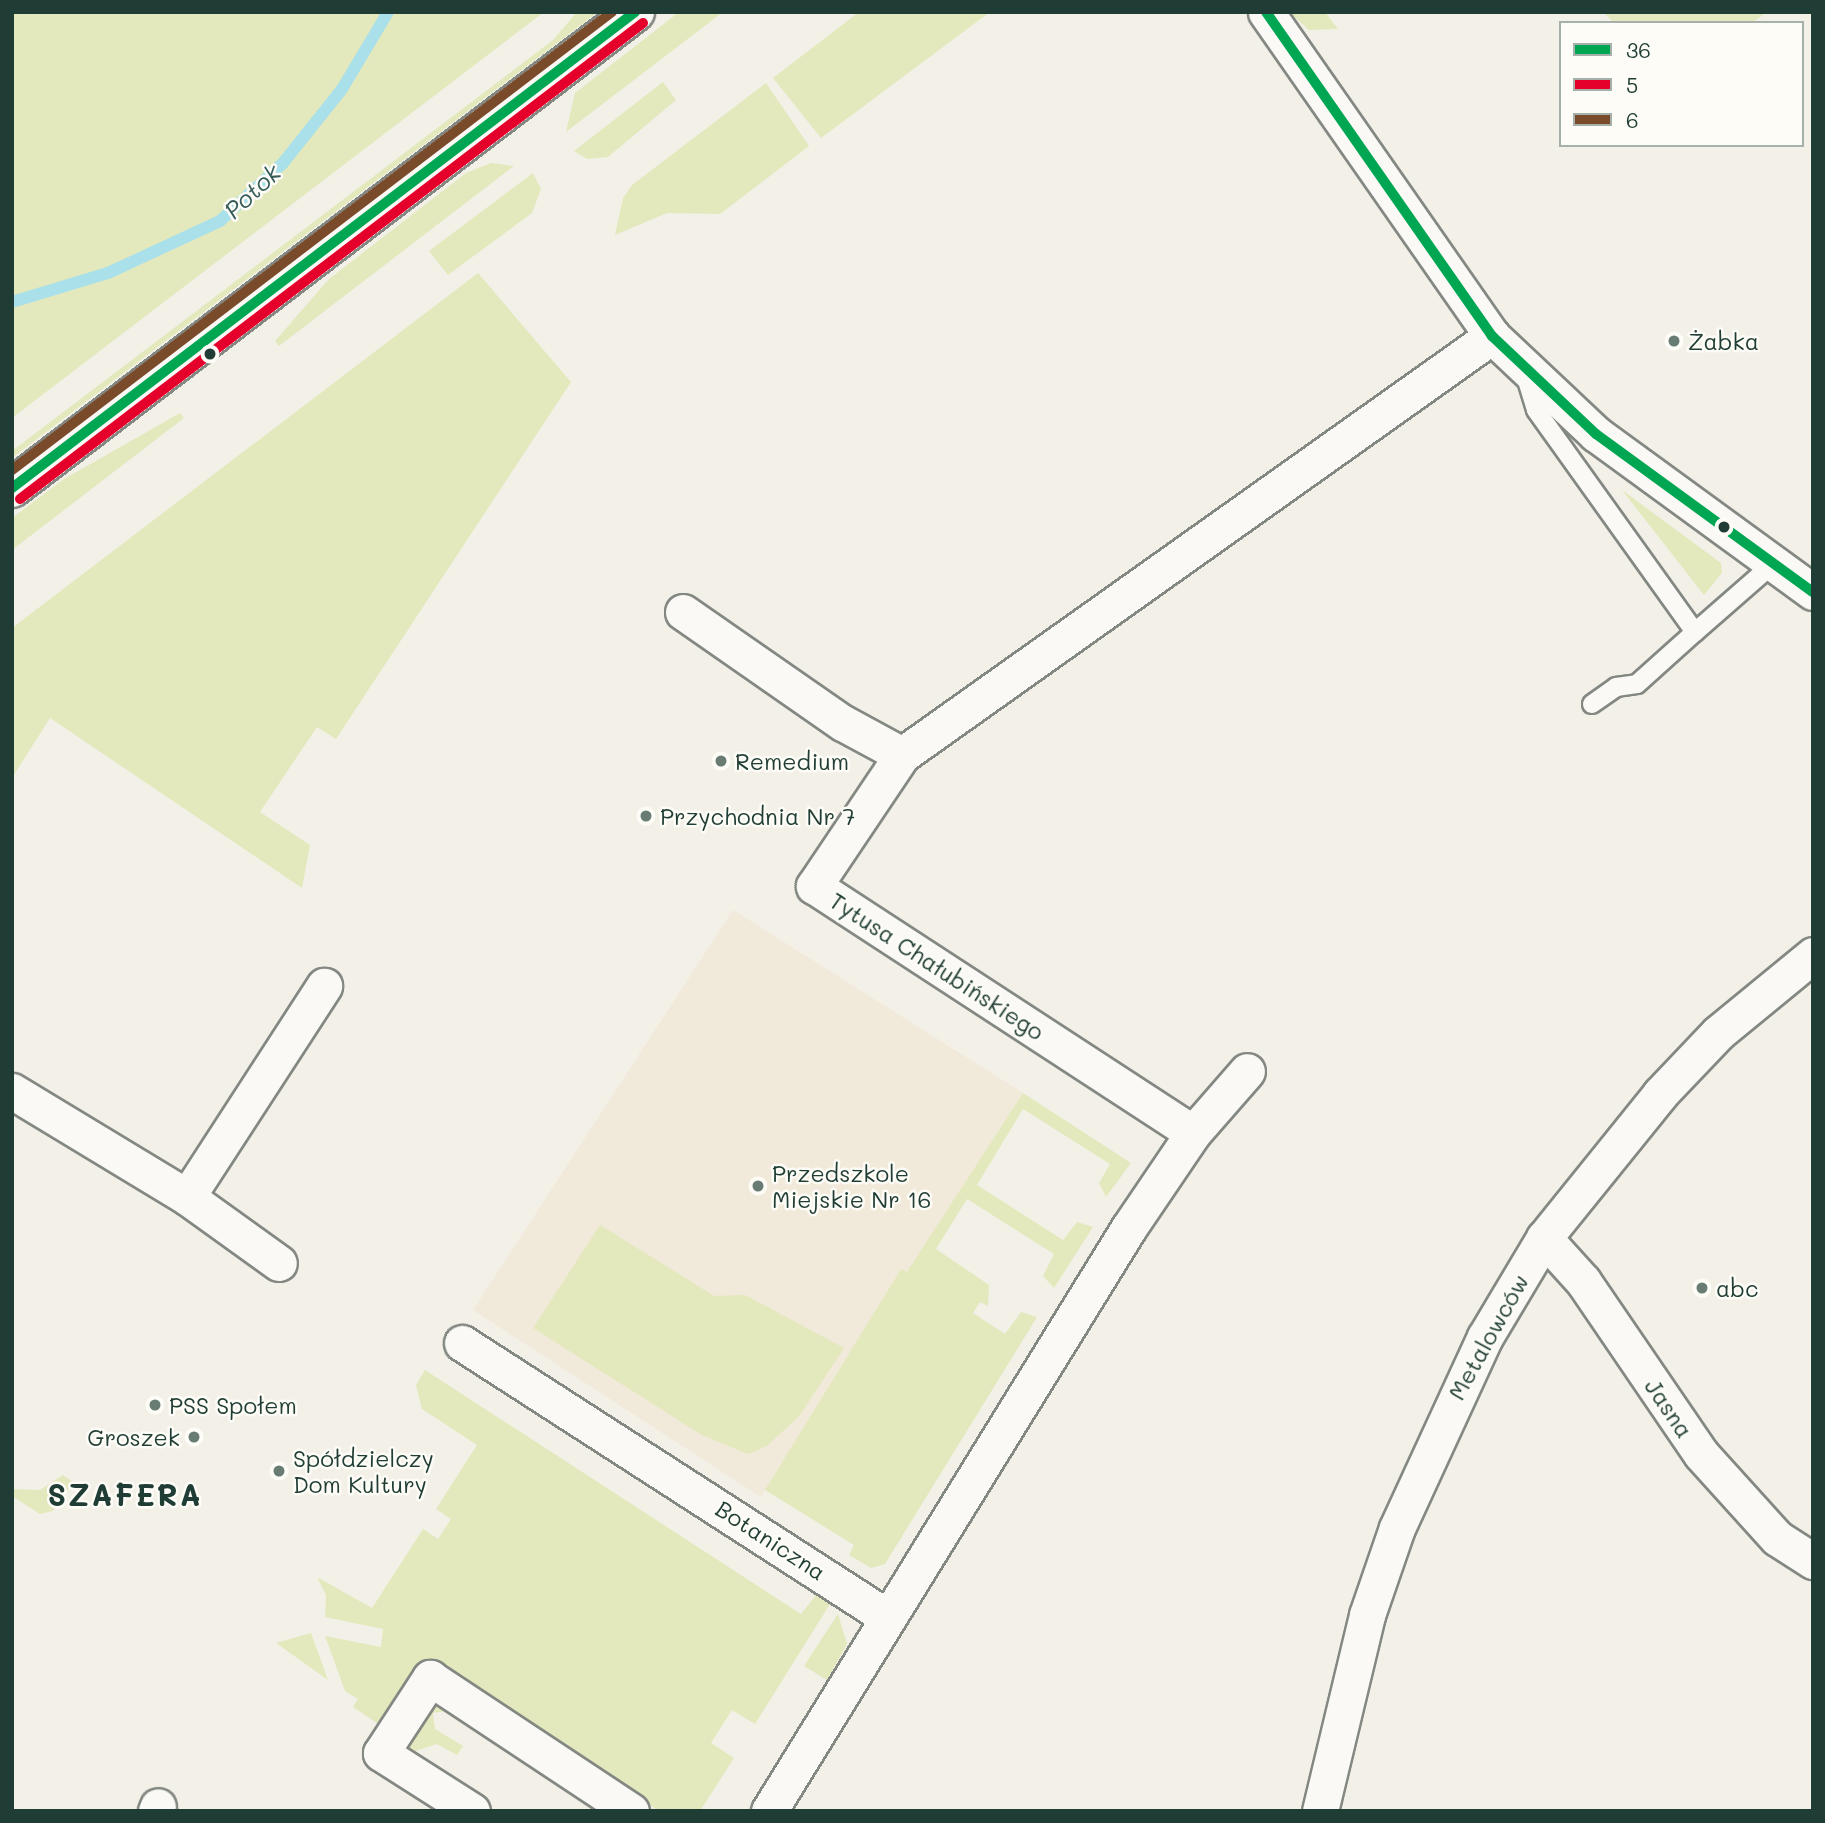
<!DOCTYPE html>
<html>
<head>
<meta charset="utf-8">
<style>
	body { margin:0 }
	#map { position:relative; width:1825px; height:1823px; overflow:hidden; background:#f3f0e8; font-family:Mali,sans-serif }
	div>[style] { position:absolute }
	.built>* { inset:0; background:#f1e9d9 }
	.green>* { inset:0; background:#e3e9bc }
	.stream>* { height:12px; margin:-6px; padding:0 6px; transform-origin:6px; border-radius:6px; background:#aae0ea }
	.roads { filter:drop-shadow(2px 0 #848883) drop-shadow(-2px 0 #848883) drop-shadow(0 2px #848883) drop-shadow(0 -2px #848883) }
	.lane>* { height:18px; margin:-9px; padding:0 9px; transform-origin:9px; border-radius:9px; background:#faf9f6 }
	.street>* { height:35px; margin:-17.5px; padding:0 17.5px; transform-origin:17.5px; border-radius:17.5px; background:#faf9f6 }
	.secondary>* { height:38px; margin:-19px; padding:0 19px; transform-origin:19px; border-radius:19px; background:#faf9f6 }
	.bus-1>* { height:10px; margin:-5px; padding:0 5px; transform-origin:5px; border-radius:5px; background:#00a651 }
	.bus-2>* { height:10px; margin:-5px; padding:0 5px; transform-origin:5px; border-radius:5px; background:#e4002b }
	.bus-3>* { height:10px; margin:-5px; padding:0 5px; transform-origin:5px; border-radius:5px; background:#7a4b2a }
	.dots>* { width:19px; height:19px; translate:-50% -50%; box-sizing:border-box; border:4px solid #fdfcf7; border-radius:50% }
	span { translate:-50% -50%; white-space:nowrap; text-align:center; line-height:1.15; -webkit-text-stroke:5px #fdfcf7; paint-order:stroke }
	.poi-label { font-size:23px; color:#1f3d34 }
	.left { translate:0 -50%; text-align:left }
	.right { translate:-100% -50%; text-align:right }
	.street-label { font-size:23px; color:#1f3d34 }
	.water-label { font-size:24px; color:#355c59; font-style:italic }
	.district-label { font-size:30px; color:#1f3d34; font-weight:700; letter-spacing:2px }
	.frame { position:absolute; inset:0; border:14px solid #1f3d34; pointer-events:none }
	.legend { position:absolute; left:1559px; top:21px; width:245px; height:126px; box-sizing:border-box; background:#fdfcf7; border:2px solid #a4b0a9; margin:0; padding:9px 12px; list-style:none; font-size:21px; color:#1f3d34 }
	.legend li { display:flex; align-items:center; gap:14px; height:35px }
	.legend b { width:35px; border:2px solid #a4b0a9 }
</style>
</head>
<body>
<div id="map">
	<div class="built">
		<div style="clip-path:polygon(733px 910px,1023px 1093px,907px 1273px,901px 1269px,761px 1497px,473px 1310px)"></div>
	</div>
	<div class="green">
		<div style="clip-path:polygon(12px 12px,544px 12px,12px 418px)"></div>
		<div style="clip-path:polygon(577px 12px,598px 12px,12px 458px,12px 451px,553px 40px)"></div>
		<div style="clip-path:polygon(679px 12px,723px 12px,566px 132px,575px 93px)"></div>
		<div style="clip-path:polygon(859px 12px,990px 12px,821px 138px,773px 78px)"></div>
		<div style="clip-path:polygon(1289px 12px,1325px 12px,1338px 29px,1309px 30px)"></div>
		<div style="clip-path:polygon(1603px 12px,1767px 12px,1752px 23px,1614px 23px)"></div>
		<div style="clip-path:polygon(663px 82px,676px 100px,608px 157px,587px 159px,574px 151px)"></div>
		<div style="clip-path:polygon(766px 83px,809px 146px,720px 214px,667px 213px,615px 235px,623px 198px,632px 185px)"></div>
		<div style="clip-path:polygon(491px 163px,514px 166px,279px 346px,275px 341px,329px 279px,466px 173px)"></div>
		<div style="clip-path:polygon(533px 173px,541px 189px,532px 213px,448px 275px,429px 251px)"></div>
		<div style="clip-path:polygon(478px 273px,571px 382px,336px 739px,317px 727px,260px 812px,310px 845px,302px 888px,50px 718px,12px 778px,12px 628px)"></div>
		<div style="clip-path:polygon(180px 413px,184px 418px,12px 550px,12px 518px,64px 479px)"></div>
		<div style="clip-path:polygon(1622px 490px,1721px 563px,1722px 573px,1704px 595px)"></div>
		<div style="clip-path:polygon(1023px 1093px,1131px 1163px,1106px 1197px,1099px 1183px,1110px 1164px,1023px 1109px,977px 1185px,1063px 1240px,1077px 1222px,1093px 1227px,1054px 1288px,1043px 1276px,1054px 1254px,967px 1199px,936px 1249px,989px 1285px,988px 1306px,980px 1302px,973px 1313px,1005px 1334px,1021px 1312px,1037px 1317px,885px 1564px,871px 1568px,849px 1555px,854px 1545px,765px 1490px,901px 1269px,907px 1272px)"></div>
		<div style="clip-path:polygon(600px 1225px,714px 1296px,745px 1295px,844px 1348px,800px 1415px,767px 1446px,748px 1454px,702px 1435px,533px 1328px)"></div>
		<div style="clip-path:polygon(425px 1370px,801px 1614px,817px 1594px,830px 1604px,755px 1724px,732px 1710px,711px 1743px,734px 1758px,700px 1811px,659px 1811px,426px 1660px,383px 1727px,353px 1707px,358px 1699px,345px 1691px,325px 1636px,381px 1647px,383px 1629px,325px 1617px,326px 1595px,317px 1577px,372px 1608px,423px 1529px,438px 1539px,451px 1519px,436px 1509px,477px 1445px,422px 1409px,416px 1385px)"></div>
		<div style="clip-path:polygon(63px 1475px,73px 1482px,53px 1511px,40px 1514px,12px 1496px,12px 1489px,40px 1490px)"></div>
		<div style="clip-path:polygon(838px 1614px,847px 1644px,827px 1680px,804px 1666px)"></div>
		<div style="clip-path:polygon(311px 1633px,328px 1680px,276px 1643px)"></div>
		<div style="clip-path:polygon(430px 1697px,452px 1710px,433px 1713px,435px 1729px,463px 1746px,457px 1755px,437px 1744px,409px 1753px,400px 1741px)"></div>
	</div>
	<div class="stream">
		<div style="left:12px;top:302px;width:100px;rotate:-16.8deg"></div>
		<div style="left:108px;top:273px;width:123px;rotate:-24.9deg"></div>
		<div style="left:220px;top:221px;width:86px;rotate:-42.6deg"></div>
		<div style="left:283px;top:163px;width:95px;rotate:-51.4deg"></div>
		<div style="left:342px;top:89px;width:90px;rotate:-59.1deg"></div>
	</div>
	<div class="roads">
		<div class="lane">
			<div style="left:1526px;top:377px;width:34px;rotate:73deg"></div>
			<div style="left:1536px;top:410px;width:273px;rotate:54.4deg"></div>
			<div style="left:1695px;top:632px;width:105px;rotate:-41.1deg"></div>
			<div style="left:1592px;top:704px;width:29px;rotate:-35deg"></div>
			<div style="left:1616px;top:687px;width:21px;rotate:-8deg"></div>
			<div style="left:1637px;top:684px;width:78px;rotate:-41.9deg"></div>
		</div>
		<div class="street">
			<div style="left:1266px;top:12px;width:395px;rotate:55.1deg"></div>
			<div style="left:1492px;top:336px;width:143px;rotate:43.3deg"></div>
			<div style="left:1596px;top:434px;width:268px;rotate:36.1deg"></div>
			<div style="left:683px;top:612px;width:195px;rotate:34.8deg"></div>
			<div style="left:843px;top:723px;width:67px;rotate:28.5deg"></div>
			<div style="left:902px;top:755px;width:724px;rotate:-35.38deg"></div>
			<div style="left:902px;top:755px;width:158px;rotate:123.9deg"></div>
			<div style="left:814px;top:886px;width:452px;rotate:33.1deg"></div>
			<div style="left:12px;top:1091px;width:205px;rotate:31.2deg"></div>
			<div style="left:187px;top:1197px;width:113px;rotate:35.7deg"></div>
			<div style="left:187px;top:1197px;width:252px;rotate:-57deg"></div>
			<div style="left:1544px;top:1238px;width:58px;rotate:47.8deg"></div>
			<div style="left:1583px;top:1281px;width:209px;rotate:55.7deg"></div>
			<div style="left:1701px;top:1454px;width:113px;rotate:47.9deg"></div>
			<div style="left:1777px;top:1538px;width:43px;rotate:32.6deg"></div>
			<div style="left:462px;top:1343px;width:506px;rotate:32.81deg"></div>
			<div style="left:156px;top:1811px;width:5px;rotate:-68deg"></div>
			<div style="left:472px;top:1811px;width:108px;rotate:-147.5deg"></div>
			<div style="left:381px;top:1753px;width:90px;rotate:-56.8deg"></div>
			<div style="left:430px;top:1678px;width:241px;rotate:33.5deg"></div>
			<div style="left:769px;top:1811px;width:684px;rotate:-58.33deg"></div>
			<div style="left:1128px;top:1229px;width:116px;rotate:-55.9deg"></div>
			<div style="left:1193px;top:1133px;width:82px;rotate:-48.9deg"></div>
			<div style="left:1320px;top:1811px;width:202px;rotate:-76.5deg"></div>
			<div style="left:1367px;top:1615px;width:92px;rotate:-71deg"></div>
			<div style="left:1397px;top:1528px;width:210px;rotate:-65.3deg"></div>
			<div style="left:1485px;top:1337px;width:115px;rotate:-59.2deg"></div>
			<div style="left:1544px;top:1238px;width:185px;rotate:-51.1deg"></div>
			<div style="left:1660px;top:1094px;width:84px;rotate:-46.4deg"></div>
			<div style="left:1718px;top:1033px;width:123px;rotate:-39.4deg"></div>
		</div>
		<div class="secondary">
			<div style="left:12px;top:488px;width:784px;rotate:-37.38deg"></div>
		</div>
	</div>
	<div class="bus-1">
		<div style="left:1266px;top:12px;width:395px;rotate:55.1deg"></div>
		<div style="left:1492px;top:336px;width:143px;rotate:43.3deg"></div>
		<div style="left:1596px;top:434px;width:268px;rotate:36.1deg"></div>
		<div style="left:12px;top:488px;width:784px;rotate:-37.38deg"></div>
	</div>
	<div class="bus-2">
		<div style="left:20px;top:499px;width:784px;rotate:-37.38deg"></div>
	</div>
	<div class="bus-3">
		<div style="left:12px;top:470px;width:755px;rotate:-37.36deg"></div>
	</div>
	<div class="dots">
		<div style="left:1674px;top:341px;background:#697c73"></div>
		<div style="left:210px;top:354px;background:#1f3d34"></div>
		<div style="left:1724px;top:527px;background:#1f3d34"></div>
		<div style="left:721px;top:761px;background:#697c73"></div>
		<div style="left:646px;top:816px;background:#697c73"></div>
		<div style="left:758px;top:1186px;background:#697c73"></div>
		<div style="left:1702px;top:1288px;background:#697c73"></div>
		<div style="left:155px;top:1405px;background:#697c73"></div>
		<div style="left:194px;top:1437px;background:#697c73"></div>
		<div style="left:279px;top:1471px;background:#697c73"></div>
	</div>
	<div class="poi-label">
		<span class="left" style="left:1688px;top:341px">Żabka</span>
		<span class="left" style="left:735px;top:761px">Remedium</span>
		<span class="left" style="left:660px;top:816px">Przychodnia Nr 7</span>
		<span class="left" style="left:772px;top:1186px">Przedszkole<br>Miejskie Nr 16</span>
		<span class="left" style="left:1716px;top:1288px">abc</span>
		<span class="left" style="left:169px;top:1405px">PSS Społem</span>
		<span class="right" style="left:180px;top:1437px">Groszek</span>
		<span class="left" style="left:293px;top:1471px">Spółdzielczy<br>Dom Kultury</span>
	</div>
	<div class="street-label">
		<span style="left:937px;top:966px;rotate:33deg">Tytusa Chałubińskiego</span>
		<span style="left:1488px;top:1337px;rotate:-61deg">Metalowców</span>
		<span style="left:1669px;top:1408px;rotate:56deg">Jasna</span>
		<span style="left:771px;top:1540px;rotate:33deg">Botaniczna</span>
	</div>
	<div class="water-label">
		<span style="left:252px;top:191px;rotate:-43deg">Potok</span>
	</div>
	<div class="district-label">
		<span style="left:125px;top:1494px">SZAFERA</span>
	</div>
	<div class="frame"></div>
	<ul class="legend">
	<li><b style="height:9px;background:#00a651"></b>36</li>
	<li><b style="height:9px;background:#e4002b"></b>5</li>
	<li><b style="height:9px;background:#7a4b2a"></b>6</li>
	</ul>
</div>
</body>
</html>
